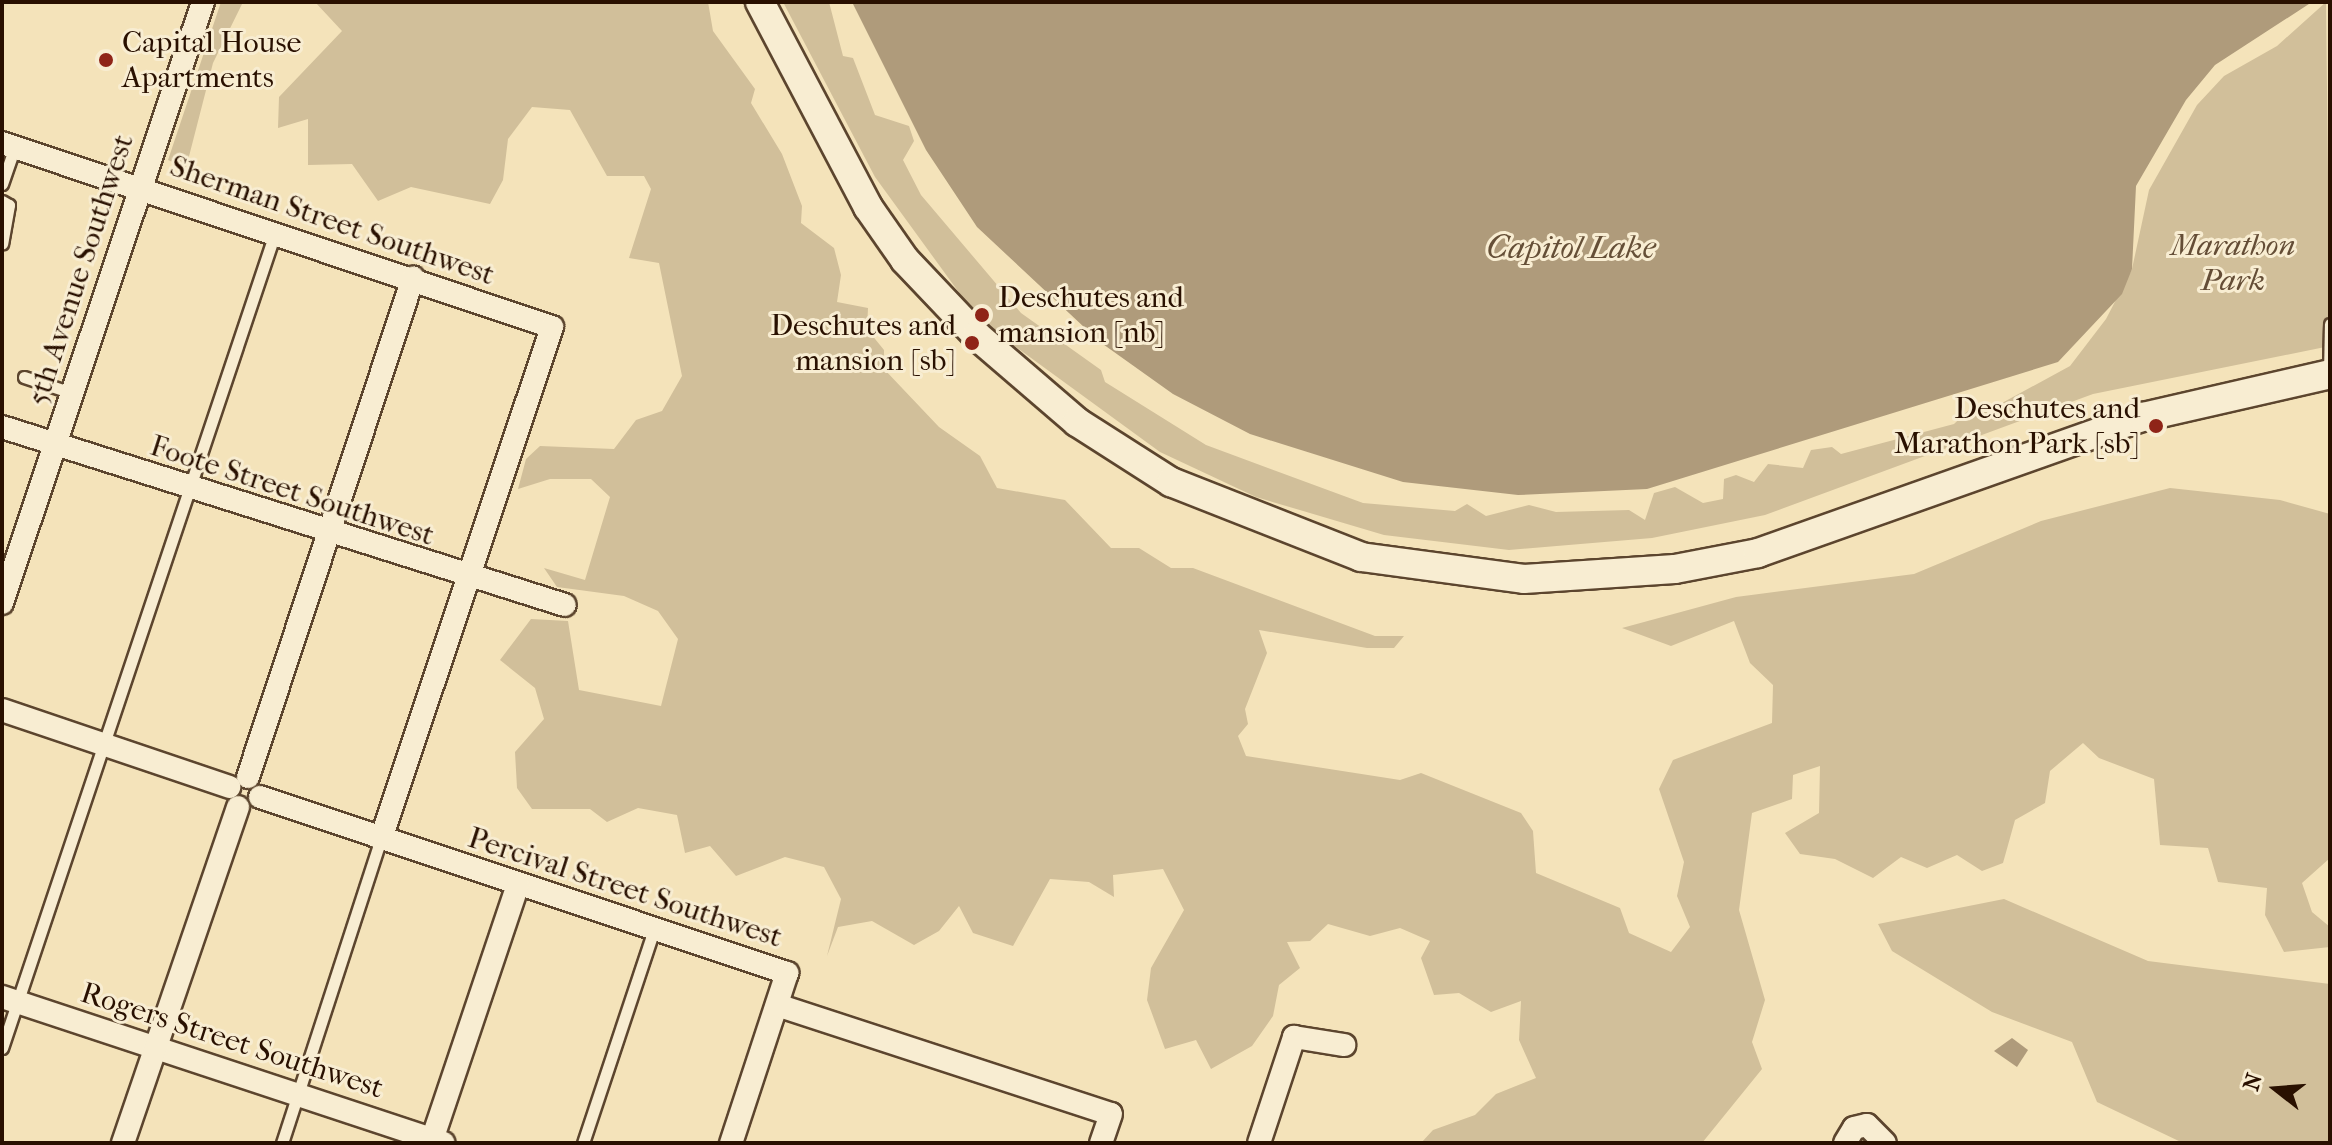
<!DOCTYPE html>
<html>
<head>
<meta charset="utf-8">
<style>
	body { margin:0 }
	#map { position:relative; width:2332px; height:1145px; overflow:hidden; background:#f4e3ba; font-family:"IM FELL French Canon",serif }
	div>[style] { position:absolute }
	.green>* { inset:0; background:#d1bf9a }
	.water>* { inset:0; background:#af9b7b }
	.roads { filter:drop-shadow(2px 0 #5c452e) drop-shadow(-2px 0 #5c452e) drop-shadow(0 2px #5c452e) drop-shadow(0 -2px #5c452e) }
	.service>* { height:11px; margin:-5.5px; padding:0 5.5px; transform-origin:5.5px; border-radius:5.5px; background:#f8edd2 }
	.minor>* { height:22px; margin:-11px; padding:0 11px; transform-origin:11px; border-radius:11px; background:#f8edd2 }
	.tertiary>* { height:28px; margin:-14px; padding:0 14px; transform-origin:14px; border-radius:14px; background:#f8edd2 }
	.dots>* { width:22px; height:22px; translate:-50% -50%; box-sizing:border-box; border:4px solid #f8edd2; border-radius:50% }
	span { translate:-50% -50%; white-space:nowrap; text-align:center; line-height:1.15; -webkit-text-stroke:6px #f8edd2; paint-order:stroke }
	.poi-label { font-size:30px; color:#291000 }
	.left { translate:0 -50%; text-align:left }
	.right { translate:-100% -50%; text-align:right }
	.street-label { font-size:30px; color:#291000 }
	.park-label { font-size:30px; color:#644d36; font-style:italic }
	.water-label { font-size:32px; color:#654f37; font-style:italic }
	.frame { position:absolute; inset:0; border:4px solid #291000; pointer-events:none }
	.north { position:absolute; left:2236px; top:1049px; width:80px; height:80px; -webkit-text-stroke:6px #f8edd2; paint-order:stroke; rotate:287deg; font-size:22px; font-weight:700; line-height:32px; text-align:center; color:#291000 }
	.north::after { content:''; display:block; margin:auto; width:28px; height:36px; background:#291000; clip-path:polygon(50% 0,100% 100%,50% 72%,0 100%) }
</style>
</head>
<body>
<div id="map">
	<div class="green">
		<div style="clip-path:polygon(221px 2px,243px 2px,213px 63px,186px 168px,168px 160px)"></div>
		<div style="clip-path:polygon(315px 2px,708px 2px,713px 31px,755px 89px,751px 103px,782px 154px,802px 206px,801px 223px,834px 248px,841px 275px,837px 302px,868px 308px,867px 329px,884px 350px,884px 369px,939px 427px,980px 456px,997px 488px,1065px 500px,1111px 548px,1139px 548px,1171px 568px,1193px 568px,1375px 636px,1404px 636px,1394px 648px,1367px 648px,1259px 630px,1267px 653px,1245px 709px,1248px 724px,1238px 736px,1246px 756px,1400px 780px,1421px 773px,1521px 813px,1533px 831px,1536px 873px,1620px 908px,1629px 933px,1671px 952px,1690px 927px,1677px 896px,1684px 862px,1659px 789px,1673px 760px,1772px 723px,1773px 685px,1750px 663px,1734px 621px,1671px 646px,1622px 628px,1736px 597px,1914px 574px,2041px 521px,2170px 488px,2280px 500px,2330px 514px,2330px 858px,2302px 883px,2312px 912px,2330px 927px,2330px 947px,2284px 952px,2265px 915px,2267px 888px,2218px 882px,2208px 848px,2160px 845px,2154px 779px,2099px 758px,2083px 743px,2050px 771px,2045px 803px,2015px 820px,2003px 863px,1982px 871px,1957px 855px,1927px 868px,1901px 857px,1873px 878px,1835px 859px,1800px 854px,1785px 833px,1819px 813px,1820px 766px,1793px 775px,1792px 799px,1752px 813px,1739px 910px,1765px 1000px,1752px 1042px,1762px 1069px,1702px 1143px,1421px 1143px,1433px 1130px,1475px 1115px,1496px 1094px,1536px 1078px,1519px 1040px,1521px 1001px,1491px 1012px,1459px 993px,1434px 995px,1421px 958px,1430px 941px,1400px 928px,1370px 936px,1328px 924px,1310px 941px,1287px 942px,1300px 968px,1279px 985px,1273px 1016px,1252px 1046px,1211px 1069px,1196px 1040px,1165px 1049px,1147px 1000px,1151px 968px,1184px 910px,1163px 869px,1113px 875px,1114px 897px,1089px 882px,1050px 879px,1013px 946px,973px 933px,959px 906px,939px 931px,914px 945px,872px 921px,838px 927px,827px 956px,841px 899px,824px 867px,785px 857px,736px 876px,710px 846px,685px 853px,677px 815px,638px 808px,607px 822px,590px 809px,532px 809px,517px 788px,515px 752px,544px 719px,535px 688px,500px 660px,531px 619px,568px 621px,579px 690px,661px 706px,678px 639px,658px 611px,624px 596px,557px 587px,544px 568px,585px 580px,610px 497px,591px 479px,550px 479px,518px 489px,526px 459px,540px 446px,614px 449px,636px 420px,662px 411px,682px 376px,659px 263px,629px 258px,651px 189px,644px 176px,607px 176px,570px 110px,532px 107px,508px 139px,503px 180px,490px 204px,411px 187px,378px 201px,352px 164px,308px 165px,308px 119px,278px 128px,279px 97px,342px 31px)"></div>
		<div style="clip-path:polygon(783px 2px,829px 2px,843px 56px,853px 58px,875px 115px,909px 126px,914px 141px,903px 160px,921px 195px,1021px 313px,1101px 370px,1105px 382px,1206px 445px,1363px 503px,1455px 511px,1467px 504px,1486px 516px,1529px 505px,1556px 512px,1629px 510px,1645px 520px,1654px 493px,1675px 487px,1703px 503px,1723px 499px,1724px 479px,1736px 475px,1754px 482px,1768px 464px,1803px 468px,1811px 450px,1832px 447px,1841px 454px,1954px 424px,1972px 407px,2002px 403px,2070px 366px,2106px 319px,2132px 269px,2149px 190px,2197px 105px,2224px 76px,2277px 46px,2326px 2px,2330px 346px,2093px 394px,1765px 515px,1652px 538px,1509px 550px,1384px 535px,1256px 497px,1160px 452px,979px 320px,875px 177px)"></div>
		<div style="clip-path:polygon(2004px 899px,2148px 961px,2330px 984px,2330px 1143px,2183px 1143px,2097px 1102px,2072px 1042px,1992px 1012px,1892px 951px,1878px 924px)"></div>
	</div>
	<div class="water">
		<div style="clip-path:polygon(852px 2px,2312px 2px,2215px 65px,2186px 100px,2136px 186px,2132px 269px,2122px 294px,2058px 362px,1647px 489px,1518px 495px,1403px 482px,1250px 434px,1173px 394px,1100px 342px,977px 227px,926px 150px)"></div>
		<div style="clip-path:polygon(2012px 1038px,2028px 1050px,2017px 1067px,1994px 1051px)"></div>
	</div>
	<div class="roads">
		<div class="service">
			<div style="left:2px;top:184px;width:39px;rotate:-71deg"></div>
			<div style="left:2px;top:201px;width:8px;rotate:30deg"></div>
			<div style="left:9px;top:205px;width:39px;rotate:100deg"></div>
			<div style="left:2329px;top:374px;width:50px;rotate:-88.9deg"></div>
			<div style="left:24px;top:377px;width:51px;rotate:18.4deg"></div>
			<div style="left:2px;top:1048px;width:860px;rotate:-71.48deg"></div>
			<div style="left:282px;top:1143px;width:320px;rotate:-72deg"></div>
			<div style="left:583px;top:1143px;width:225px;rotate:-71.6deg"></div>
		</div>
		<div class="minor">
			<div style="left:2px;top:143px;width:580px;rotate:18.5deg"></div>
			<div style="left:552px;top:327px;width:540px;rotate:108.47deg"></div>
			<div style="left:2px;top:427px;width:590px;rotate:17.55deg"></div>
			<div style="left:2px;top:603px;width:634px;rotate:-71.51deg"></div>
			<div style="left:2px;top:710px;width:240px;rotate:18.7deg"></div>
			<div style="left:248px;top:777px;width:526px;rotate:-71.7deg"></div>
			<div style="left:260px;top:797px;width:556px;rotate:18.47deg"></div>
			<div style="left:787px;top:973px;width:179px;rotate:108.2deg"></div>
			<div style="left:2px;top:997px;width:465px;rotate:18.3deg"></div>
			<div style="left:777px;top:1005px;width:351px;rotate:18.1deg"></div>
			<div style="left:1111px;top:1114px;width:31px;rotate:109deg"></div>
			<div style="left:123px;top:1143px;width:355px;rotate:-71.1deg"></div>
			<div style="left:431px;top:1143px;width:272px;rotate:-71.4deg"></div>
			<div style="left:1259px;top:1143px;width:112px;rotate:-71.7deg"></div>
			<div style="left:1294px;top:1037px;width:51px;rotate:9.1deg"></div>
			<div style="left:1845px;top:1143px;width:17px;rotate:-59deg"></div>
			<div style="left:1854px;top:1128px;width:13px;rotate:-13deg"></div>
			<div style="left:1867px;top:1125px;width:25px;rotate:45deg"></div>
		</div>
		<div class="tertiary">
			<div style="left:760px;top:2px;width:232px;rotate:62.2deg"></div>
			<div style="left:868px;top:207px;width:65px;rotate:55.1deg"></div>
			<div style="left:905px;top:260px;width:105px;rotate:46.5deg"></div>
			<div style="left:977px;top:336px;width:132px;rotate:40.7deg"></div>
			<div style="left:1077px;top:422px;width:112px;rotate:32.6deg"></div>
			<div style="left:1171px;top:482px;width:204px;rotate:21.5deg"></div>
			<div style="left:1361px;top:557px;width:164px;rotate:7.7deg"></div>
			<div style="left:1524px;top:579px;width:151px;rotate:-3.8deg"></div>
			<div style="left:1675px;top:569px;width:85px;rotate:-10.9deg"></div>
			<div style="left:1758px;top:553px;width:408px;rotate:-19.5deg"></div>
			<div style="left:2143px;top:417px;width:192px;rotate:-12.9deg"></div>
		</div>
	</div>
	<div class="dots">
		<div style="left:106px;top:60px;background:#8f2418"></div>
		<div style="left:982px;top:315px;background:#8f2418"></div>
		<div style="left:972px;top:343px;background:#8f2418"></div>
		<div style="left:2156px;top:426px;background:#8f2418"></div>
	</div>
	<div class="poi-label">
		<span class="left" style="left:122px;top:60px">Capital House<br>Apartments</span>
		<span class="left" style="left:998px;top:315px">Deschutes and<br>mansion [nb]</span>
		<span class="right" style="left:956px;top:343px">Deschutes and<br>mansion [sb]</span>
		<span class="right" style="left:2140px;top:426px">Deschutes and<br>Marathon Park [sb]</span>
	</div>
	<div class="street-label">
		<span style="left:332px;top:221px;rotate:19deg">Sherman Street Southwest</span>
		<span style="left:81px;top:270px;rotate:-72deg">5th Avenue Southwest</span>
		<span style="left:292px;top:491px;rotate:18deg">Foote Street Southwest</span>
		<span style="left:625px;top:888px;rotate:18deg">Percival Street Southwest</span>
		<span style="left:232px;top:1041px;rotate:18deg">Rogers Street Southwest</span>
	</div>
	<div class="park-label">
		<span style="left:2233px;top:263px">Marathon<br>Park</span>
	</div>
	<div class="water-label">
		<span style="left:1571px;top:248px">Capitol Lake</span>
	</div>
	<div class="frame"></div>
	<div class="north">N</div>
</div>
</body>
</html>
